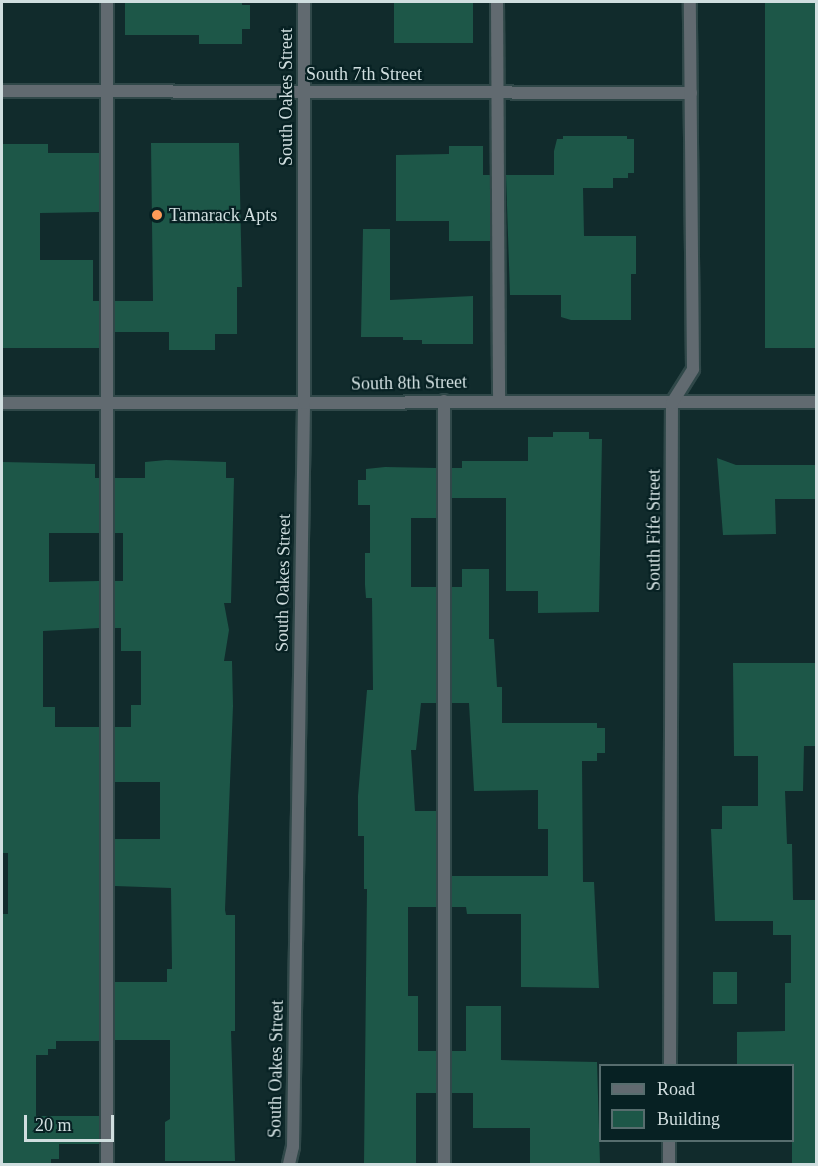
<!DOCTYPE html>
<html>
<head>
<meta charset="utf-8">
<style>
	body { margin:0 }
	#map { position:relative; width:818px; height:1166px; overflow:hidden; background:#112b2c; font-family:Georgia,serif }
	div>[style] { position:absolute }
	.building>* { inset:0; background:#1d5748; transform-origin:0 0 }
	.roads { filter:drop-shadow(2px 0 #304849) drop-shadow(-2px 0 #304849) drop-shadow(0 2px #304849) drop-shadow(0 -2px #304849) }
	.lane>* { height:12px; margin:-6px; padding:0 6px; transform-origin:6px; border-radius:6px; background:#616a70 }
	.street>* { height:12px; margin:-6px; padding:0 6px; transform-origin:6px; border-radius:6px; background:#616a70 }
	.dots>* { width:16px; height:16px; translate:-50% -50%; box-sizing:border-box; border:3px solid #072123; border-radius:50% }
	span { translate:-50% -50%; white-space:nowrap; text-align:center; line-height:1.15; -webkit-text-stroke:4.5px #072123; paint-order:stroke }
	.street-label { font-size:18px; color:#d0dedf }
	.poi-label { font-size:18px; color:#d0dedf }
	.left { translate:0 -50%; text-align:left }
	.frame { position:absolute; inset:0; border:3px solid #d0dedf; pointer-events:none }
	.legend { position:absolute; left:599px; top:1064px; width:195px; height:78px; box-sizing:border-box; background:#072123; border:2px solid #576d6e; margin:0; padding:8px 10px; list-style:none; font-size:18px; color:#d0dedf }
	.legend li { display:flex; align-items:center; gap:12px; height:30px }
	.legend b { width:30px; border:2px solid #576d6e }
	.scale { position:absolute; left:24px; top:1115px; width:90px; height:27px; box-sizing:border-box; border:3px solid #d0dedf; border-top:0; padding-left:8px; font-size:18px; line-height:21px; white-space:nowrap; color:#d0dedf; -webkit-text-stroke:4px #072123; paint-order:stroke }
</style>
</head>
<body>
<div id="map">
	<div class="building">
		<div style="clip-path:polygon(125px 2px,242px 2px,242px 5px,250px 5px,250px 29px,242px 29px,242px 44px,199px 44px,199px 35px,125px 35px)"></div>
		<div style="left:394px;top:2px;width:79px;height:41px"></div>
		<div style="left:765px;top:2px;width:51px;height:346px"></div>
		<div style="clip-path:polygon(563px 136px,627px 136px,627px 139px,634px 139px,634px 173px,628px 173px,628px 178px,613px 178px,613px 188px,583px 188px,584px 236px,636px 236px,636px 274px,631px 274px,631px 320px,571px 320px,561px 317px,561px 295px,510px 295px,506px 175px,554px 175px,554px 151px,557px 139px,563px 139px)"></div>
		<div style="clip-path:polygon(151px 143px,239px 143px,242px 287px,237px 287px,237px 334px,215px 334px,215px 350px,169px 350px,169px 332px,115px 332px,115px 301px,153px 301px)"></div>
		<div style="clip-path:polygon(2px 144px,48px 144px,48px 153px,99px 153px,99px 212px,40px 213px,40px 260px,93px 260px,93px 301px,99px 301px,99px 348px,2px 348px)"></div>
		<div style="clip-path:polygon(449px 146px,483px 146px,483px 175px,490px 175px,490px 241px,449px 241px,449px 221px,396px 221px,396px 155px,449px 154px)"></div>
		<div style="clip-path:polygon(363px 229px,390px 229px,390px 300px,473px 296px,473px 344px,422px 344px,422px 340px,403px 340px,403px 337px,361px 337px)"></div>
		<div style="clip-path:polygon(553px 432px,589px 432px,589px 439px,602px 439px,599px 612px,538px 613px,538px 591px,506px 591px,506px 498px,452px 498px,452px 468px,462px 468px,462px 461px,528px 461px,528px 437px,553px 437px)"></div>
		<div style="clip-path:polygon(717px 458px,736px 465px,816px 465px,816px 499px,775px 499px,776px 534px,723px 535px)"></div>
		<div style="clip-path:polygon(166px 460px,226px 462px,226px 478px,234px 478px,231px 603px,224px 603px,229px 630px,224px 661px,232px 661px,233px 706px,225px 910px,226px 915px,235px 915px,235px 1031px,231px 1031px,235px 1161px,165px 1161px,165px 1122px,170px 1119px,170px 1040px,115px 1040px,115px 982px,167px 982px,167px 969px,172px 969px,171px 888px,115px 886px,115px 839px,160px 839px,160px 782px,115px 782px,115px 727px,131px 727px,131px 705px,141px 705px,141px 651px,121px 651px,121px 628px,115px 628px,115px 581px,123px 581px,123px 533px,115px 533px,115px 478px,145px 478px,145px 462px)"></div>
		<div style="clip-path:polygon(2px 462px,95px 464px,95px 478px,99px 478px,99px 533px,49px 533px,49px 582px,99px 581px,99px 628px,43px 631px,43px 707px,55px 707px,55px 727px,99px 727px,99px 1041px,56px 1041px,56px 1049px,48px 1049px,48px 1055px,36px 1055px,36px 1116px,99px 1116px,99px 1144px,59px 1144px,59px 1159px,51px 1159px,51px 1164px,2px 1164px,2px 914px,8px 914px,8px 853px,2px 853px)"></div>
		<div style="clip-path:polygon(385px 467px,436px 468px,436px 518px,411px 518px,411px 587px,436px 587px,436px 703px,421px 703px,416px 750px,411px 750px,415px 811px,436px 811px,436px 907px,408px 907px,408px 996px,418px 996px,418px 1051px,436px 1051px,436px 1093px,416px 1093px,416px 1164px,364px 1164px,367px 889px,364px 889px,364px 836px,358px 836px,358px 796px,367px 690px,373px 690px,372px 598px,366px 598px,365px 585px,365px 553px,370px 553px,370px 505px,358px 505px,358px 480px,366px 480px,366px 469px)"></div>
		<div style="clip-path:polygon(462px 569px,489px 569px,489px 639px,494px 639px,497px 687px,502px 687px,502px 723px,597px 723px,597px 728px,605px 728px,605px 753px,597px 753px,597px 761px,582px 761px,583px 882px,594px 882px,599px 988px,521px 987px,521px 914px,467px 914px,466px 907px,452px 907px,452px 876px,548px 876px,548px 829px,538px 829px,538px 790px,474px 791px,469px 703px,452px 703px,452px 587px,462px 587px)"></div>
		<div style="clip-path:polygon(733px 663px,816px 663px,816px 746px,804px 746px,803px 791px,785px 791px,787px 844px,792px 844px,793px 900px,816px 900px,816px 1164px,792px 1164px,792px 1065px,737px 1065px,737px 1032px,785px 1031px,785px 983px,791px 983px,791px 935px,773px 935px,773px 921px,715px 921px,711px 829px,722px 829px,722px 806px,758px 806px,758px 756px,734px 756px)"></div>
		<div style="left:713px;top:972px;width:24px;height:32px"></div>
		<div style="clip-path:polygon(466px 1006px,501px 1006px,501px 1060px,597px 1062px,600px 1164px,530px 1164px,530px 1128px,473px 1128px,473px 1093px,452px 1093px,452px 1051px,466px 1051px)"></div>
	</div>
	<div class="roads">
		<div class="lane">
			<div style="left:497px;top:2px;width:398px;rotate:89.7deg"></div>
			<div style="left:107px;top:1164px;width:1162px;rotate:-90deg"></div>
			<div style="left:444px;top:1164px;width:763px;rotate:-90deg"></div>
		</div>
		<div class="street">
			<div style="left:2px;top:91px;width:689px;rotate:0.17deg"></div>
			<div style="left:2px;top:403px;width:814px;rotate:-0.07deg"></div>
			<div style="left:670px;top:1066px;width:663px;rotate:-89.83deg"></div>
			<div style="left:672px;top:403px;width:40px;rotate:-58deg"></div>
			<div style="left:693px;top:369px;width:367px;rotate:-90.5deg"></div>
			<div style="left:289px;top:1164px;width:17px;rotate:-77deg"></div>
			<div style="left:293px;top:1147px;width:744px;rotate:-89.15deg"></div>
			<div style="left:304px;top:403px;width:401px;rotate:-90deg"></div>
			<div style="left:669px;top:1164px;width:24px;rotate:-90deg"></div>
		</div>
	</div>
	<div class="dots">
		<div style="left:157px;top:215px;background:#fe9c58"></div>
	</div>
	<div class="street-label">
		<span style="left:364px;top:74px">South 7th Street</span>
		<span style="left:286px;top:97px;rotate:-90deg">South Oakes Street</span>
		<span style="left:409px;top:383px;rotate:-1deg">South 8th Street</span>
		<span style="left:654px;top:530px;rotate:-90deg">South Fife Street</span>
		<span style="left:283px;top:583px;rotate:-89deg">South Oakes Street</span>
		<span style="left:276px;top:1069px;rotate:-89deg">South Oakes Street</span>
	</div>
	<div class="poi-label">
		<span class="left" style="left:169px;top:215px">Tamarack Apts</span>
	</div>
	<div class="frame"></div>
	<ul class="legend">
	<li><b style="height:8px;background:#616a70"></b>Road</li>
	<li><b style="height:16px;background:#1d5748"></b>Building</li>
	</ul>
	<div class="scale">20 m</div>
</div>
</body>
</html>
